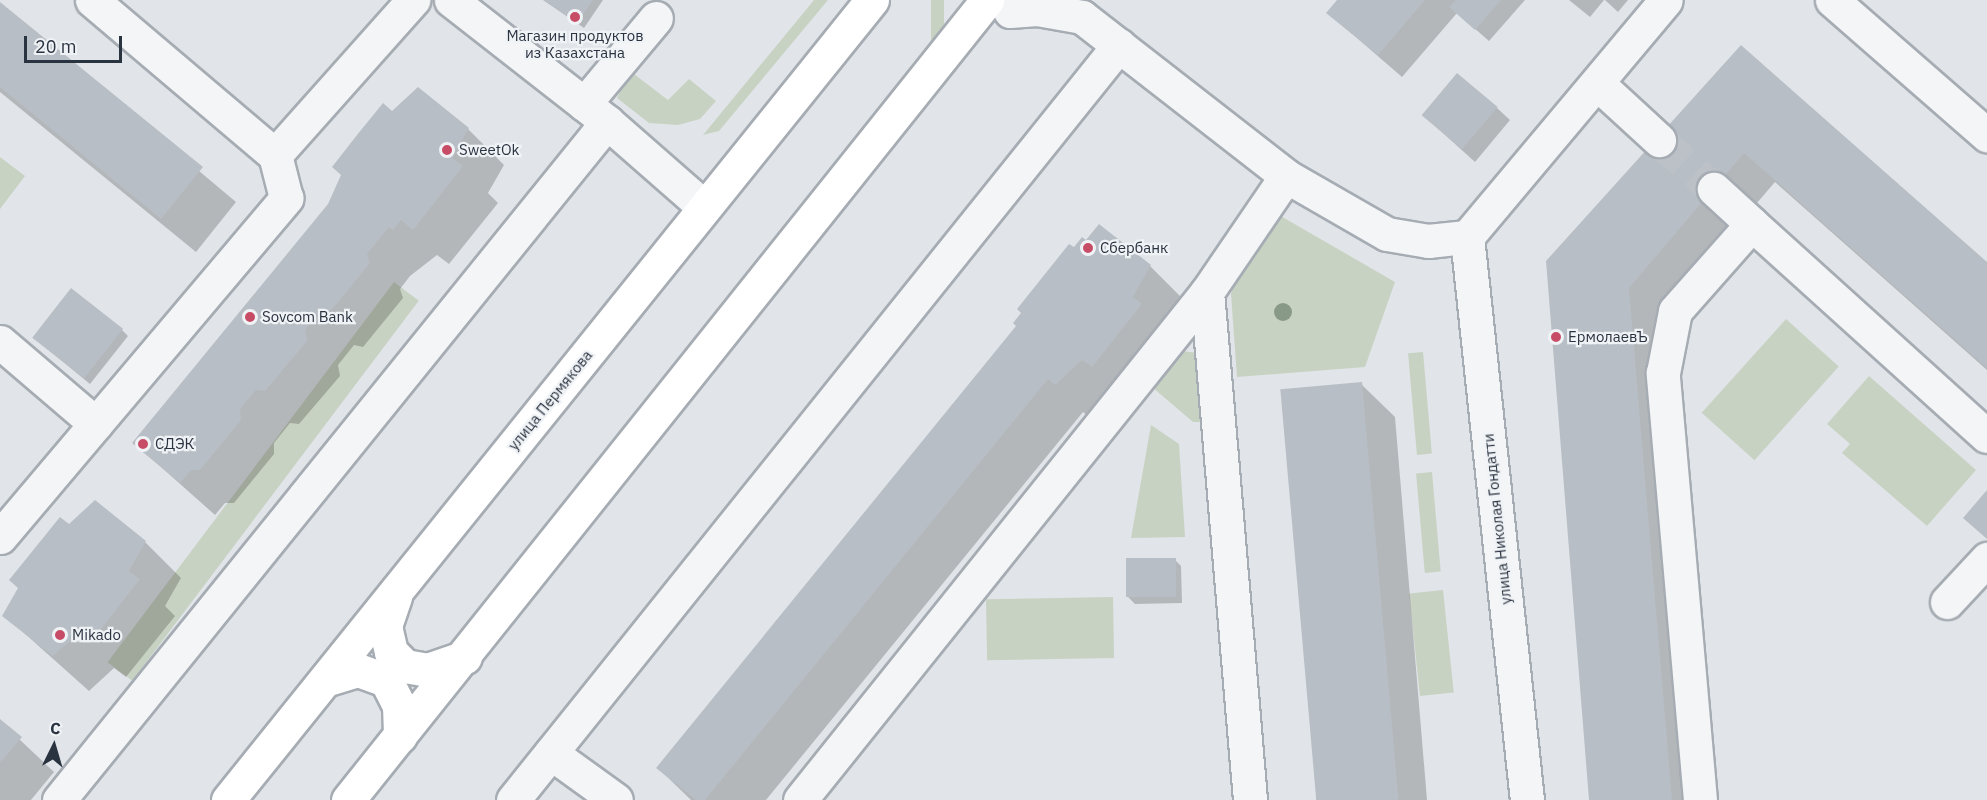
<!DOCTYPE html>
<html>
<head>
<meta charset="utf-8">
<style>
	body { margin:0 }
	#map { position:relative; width:1987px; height:800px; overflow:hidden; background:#e1e5e9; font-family:"IBM Plex Sans",sans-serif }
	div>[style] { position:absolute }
	.green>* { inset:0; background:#c8d2c3; transform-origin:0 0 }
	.shadow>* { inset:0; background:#0003 }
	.building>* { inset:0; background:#b8bec5; transform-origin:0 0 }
	.minor-tunnel>* { height:33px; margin-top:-16.5px; transform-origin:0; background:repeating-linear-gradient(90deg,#bcc1c7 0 33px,transparent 0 49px) }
	.roads { filter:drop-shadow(2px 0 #a6acb3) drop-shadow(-2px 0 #a6acb3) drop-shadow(0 2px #a6acb3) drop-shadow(0 -2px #a6acb3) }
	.minor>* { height:33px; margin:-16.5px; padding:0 16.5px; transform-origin:16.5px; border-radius:16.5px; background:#f4f5f7 }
	.major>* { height:33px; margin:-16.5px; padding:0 16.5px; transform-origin:16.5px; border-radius:16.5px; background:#fff }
	.trees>* { width:18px; height:18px; margin:-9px; border-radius:50%; background:#899988 }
	.dots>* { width:16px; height:16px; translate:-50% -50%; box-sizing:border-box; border:3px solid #f0f3f6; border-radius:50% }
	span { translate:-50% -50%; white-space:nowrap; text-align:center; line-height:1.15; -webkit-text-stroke:4.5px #f0f3f6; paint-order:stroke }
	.poi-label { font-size:15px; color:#2a3340 }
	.left { translate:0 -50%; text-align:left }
	.street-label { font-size:15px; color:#2a3340 }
	.north { position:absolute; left:24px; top:716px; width:60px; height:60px; -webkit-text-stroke:4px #f0f3f6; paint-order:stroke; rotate:5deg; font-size:16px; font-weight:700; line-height:24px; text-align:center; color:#2a3340 }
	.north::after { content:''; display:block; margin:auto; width:21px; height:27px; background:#2a3340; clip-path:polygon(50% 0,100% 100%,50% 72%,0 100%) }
	.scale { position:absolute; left:24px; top:36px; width:98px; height:27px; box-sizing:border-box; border:3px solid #2a3340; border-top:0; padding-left:8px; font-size:18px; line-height:21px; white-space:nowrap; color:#2a3340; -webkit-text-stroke:4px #f0f3f6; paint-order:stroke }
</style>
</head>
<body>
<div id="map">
	<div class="green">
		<div style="clip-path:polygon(814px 0,828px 0,719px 131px,703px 135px)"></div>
		<div style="left:931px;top:0;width:13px;height:60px"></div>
		<div style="clip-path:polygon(630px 71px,668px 100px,689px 79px,716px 101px,700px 119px,678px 125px,649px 123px,617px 98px)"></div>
		<div style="clip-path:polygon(0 157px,25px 176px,0 209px)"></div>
		<div style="clip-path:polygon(1279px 215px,1395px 282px,1365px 367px,1237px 377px,1231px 294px,1239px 268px)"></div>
		<div style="left:394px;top:282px;width:31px;height:476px;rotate:37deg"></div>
		<div style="left:1786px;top:319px;width:71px;height:126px;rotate:42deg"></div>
		<div style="clip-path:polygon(1181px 351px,1199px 353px,1206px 422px,1193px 422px,1145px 381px)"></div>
		<div style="left:1423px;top:352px;width:102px;height:15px;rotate:85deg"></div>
		<div style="clip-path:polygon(1869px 376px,1976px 470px,1927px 526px,1842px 453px,1850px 444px,1827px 424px)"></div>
		<div style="clip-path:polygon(1151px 425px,1179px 444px,1185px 537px,1131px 538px)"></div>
		<div style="left:1432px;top:472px;width:100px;height:16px;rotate:85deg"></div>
		<div style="left:1443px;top:590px;width:103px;height:34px;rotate:84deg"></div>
		<div style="left:1113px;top:597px;width:61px;height:127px;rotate:89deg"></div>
	</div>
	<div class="shadow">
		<div style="clip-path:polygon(543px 0,603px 0,584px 28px)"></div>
		<div style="clip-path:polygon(1339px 0,1525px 0,1489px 41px,1457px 13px,1402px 77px,1328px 13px)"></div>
		<div style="clip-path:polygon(1569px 0,1604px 0,1590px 17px)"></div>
		<div style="clip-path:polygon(1605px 0,1628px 0,1618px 12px)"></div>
		<div style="clip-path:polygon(0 4px,236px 202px,196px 252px,0 92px)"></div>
		<div style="clip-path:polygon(1742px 47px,1987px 264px,1987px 370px,1775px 182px,1658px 318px,1702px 800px,1591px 800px,1548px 261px)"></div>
		<div style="clip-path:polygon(1497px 108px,1510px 120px,1475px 162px,1424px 116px)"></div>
		<div style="clip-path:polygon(392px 113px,468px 129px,504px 165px,488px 193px,498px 203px,449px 264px,437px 255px,410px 276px,400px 289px,403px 298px,363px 347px,354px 345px,338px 365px,340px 376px,299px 424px,290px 423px,274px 443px,274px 454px,234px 503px,225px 503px,215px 515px,134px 443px,329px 205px,342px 175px)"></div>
		<div style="clip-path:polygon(1074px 249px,1150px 266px,1186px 302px,1091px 419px,1083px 412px,766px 800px,691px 800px,658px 768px,1018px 327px)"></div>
		<div style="clip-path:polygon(122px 330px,128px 336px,90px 384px,40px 343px)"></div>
		<div style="clip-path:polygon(1361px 384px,1395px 417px,1427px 800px,1316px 800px)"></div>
		<div style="clip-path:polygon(69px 526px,145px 542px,181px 578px,165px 606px,175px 616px,126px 677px,114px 668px,89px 691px,4px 615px)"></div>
		<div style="clip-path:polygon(1175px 560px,1181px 566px,1182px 603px,1135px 604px,1128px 597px)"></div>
		<div style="clip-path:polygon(0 721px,54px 772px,31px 800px,0 800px)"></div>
	</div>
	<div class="building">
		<div style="clip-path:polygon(544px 0,593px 0,577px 23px)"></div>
		<div style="clip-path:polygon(1337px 0,1425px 0,1378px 55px,1326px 13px)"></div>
		<div style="clip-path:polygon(1456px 0,1501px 0,1475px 30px,1449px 7px)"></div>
		<div style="clip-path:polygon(0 2px,203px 167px,161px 219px,0 87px)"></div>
		<div style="clip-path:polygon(1741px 45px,1987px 262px,1987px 368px,1744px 153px,1629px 288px,1672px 800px,1589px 800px,1546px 261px)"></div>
		<div style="left:1457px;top:73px;width:53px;height:55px;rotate:40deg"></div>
		<div style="clip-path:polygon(418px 87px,469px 128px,452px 158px,463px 166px,413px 230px,401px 220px,393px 230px,389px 227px,367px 254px,370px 263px,329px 313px,319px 312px,305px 330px,307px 341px,265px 391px,256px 390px,240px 409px,241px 420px,200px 470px,191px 470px,180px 483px,132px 443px,328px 204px,341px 175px,332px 167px,357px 135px,383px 103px,392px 111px)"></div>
		<div style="clip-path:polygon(1099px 224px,1151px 265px,1133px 297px,1142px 304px,1092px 367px,1082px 360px,1055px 385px,1048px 379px,705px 800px,696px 800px,656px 768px,1016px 326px,1013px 323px,1021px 313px,1017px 309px,1069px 244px,1074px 247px,1082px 237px,1086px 240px)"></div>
		<div style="left:71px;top:288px;width:66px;height:63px;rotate:38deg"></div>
		<div style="left:1362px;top:382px;width:419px;height:82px;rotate:85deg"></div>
		<div style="clip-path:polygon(1987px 490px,1987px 539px,1963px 518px)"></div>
		<div style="clip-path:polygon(95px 500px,146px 541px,129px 571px,140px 579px,90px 643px,78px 634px,53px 656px,2px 616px,18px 588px,9px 580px,60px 517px,69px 524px)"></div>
		<div style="left:1176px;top:558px;width:39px;height:50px;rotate:90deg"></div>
		<div style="clip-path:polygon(0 719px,22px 737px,0 763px)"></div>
	</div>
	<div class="minor-tunnel">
		<div style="left:1659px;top:140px;width:74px;rotate:41.7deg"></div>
	</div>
	<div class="roads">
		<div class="minor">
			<div style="left:92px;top:0;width:240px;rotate:40.3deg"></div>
			<div style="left:451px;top:0;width:198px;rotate:38deg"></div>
			<div style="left:607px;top:122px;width:129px;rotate:41.2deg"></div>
			<div style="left:1832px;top:0;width:206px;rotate:41.1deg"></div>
			<div style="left:1010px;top:11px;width:27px;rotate:-4deg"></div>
			<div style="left:1037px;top:9px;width:46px;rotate:10.1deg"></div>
			<div style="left:1082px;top:17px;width:259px;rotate:37.9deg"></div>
			<div style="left:1286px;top:176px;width:116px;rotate:29.9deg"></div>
			<div style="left:1387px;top:234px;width:42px;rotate:9.7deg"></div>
			<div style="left:1428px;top:241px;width:39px;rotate:-6deg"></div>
			<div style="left:1467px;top:237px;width:309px;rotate:-50deg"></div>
			<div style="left:1598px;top:84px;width:83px;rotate:42.6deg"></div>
			<div style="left:584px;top:104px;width:112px;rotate:-50.1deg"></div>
			<div style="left:1752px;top:224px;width:316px;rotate:42.1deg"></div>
			<div style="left:1467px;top:237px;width:566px;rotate:83.92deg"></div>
			<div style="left:1207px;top:292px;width:510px;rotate:85.16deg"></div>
			<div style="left:0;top:342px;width:126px;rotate:40.5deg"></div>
			<div style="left:0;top:537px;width:444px;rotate:-49.8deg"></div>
			<div style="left:286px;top:198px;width:44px;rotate:-104.3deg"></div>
			<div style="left:275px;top:155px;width:208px;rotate:-48.3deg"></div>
			<div style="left:1947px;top:602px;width:59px;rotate:-47.1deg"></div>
			<div style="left:551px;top:753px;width:80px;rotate:35.9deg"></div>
			<div style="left:59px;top:800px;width:872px;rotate:-51.05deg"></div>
			<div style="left:513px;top:800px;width:968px;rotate:-51.25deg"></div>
			<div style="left:800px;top:800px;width:651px;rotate:-51.3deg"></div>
			<div style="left:1207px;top:292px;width:140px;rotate:-55.7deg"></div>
			<div style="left:1700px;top:800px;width:429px;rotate:-95deg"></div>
			<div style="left:1663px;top:373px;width:63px;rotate:-79deg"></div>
			<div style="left:1675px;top:311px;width:116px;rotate:-48.5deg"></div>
			<div style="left:1752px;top:224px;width:52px;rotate:-137.4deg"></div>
		</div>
		<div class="major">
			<div style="left:395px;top:597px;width:31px;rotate:109deg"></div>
			<div style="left:385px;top:626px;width:27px;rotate:77deg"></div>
			<div style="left:391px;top:652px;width:20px;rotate:45deg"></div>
			<div style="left:405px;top:666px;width:22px;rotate:10deg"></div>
			<div style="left:427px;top:670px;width:40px;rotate:-18.9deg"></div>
			<div style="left:325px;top:680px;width:34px;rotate:-17deg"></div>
			<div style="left:358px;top:670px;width:30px;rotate:20deg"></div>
			<div style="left:386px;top:680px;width:28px;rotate:63deg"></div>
			<div style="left:399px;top:705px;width:31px;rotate:88deg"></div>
			<div style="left:228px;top:800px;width:1027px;rotate:-51.17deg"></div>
			<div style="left:348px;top:800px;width:1024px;rotate:-51.38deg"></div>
		</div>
	</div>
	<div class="trees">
		<div style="left:1283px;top:312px"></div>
	</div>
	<div class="dots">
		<div style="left:575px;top:17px;background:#c74d67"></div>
		<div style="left:447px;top:150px;background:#c74d67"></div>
		<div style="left:1088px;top:248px;background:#c74d67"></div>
		<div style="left:250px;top:317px;background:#c74d67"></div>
		<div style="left:1556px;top:337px;background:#c74d67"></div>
		<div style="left:143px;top:444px;background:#c74d67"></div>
		<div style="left:60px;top:635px;background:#c74d67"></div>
	</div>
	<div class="poi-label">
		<span style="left:575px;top:44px">Магазин продуктов<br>из Казахстана</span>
		<span class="left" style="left:459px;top:150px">SweetOk</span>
		<span class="left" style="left:1100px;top:248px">Сбербанк</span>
		<span class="left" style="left:262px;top:317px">Sovcom Bank</span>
		<span class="left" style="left:1568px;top:337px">ЕрмолаевЪ</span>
		<span class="left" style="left:155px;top:444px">СДЭК</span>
		<span class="left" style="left:72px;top:635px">Mikado</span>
	</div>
	<div class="street-label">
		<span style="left:550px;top:400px;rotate:-51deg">улица Пермякова</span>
		<span style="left:1497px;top:519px;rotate:-96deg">улица Николая Гондатти</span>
	</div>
	<div class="north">С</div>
	<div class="scale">20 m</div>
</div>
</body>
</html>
